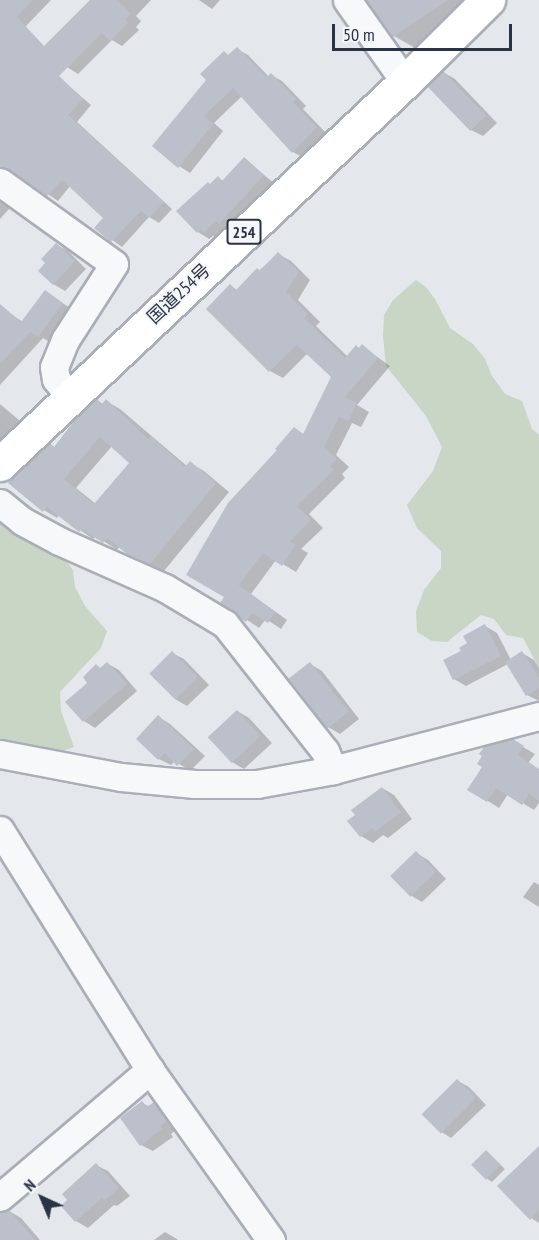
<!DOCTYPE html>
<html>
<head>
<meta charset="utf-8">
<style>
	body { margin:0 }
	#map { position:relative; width:539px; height:1240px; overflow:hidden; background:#e4e7ec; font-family:"PT Sans Narrow","Noto Sans JP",sans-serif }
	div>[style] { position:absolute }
	.green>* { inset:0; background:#c9d6c5 }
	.shadow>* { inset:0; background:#0003 }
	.building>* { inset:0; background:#bbc0ca; transform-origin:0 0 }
	.roads { filter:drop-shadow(2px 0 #a9aeb7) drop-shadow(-2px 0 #a9aeb7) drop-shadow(0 2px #a9aeb7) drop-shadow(0 -2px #a9aeb7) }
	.minor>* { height:27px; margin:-13.5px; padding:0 13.5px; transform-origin:13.5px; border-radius:13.5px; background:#f7f8fa }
	.trunk>* { height:33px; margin:-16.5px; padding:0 16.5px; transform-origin:16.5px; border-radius:16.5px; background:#fff }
	span { translate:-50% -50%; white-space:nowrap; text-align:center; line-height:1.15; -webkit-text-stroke:4.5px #f4f6f9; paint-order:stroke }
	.shield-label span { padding:2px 4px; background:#f4f6f9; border:2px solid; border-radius:4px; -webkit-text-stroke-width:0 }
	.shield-label { font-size:16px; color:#2b3445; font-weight:700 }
	.street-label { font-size:18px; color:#2b3445 }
	.north { position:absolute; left:12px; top:1168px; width:60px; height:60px; -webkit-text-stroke:4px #f4f6f9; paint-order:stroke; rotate:316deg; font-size:16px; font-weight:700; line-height:24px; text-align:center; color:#2b3445 }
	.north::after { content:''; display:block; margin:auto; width:21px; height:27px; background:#2b3445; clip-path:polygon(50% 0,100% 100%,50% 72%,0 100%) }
	.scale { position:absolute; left:332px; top:24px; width:180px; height:27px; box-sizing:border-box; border:3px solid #2b3445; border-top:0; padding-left:8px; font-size:18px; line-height:21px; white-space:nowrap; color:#2b3445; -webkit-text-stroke:4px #f4f6f9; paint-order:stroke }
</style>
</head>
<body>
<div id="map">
	<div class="green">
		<div style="clip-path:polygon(416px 280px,426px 287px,435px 299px,450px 328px,473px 344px,485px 359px,492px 376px,505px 394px,522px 401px,532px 429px,539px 435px,539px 668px,523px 638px,506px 635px,494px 619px,481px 615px,447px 642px,432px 641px,417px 632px,416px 611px,424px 590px,441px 568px,441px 551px,417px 528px,407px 505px,433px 471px,442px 447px,426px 416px,386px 366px,383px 337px,384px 315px,393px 300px)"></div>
		<div style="clip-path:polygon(0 516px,58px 549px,73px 570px,75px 587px,85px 606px,107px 631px,101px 648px,60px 692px,61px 711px,74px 747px,57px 753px,0 739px)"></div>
	</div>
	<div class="shadow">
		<div style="clip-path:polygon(0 0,51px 0,0 53px)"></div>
		<div style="clip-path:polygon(91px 0,151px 0,136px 16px,141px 21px,136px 27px,139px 30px,122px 46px,112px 40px,78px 74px,67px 67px)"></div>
		<div style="clip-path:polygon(199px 0,220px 0,212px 9px)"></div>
		<div style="clip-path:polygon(368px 0,472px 0,477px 7px,415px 48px,394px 36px)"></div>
		<div style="clip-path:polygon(237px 49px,248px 55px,269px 77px,271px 75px,282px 81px,306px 106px,303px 109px,327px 134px,304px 158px,293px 152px,242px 96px,214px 123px,223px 131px,190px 173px,179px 166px,229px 56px)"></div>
		<div style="clip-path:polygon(443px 72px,455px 79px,497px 123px,483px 136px,471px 130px)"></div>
		<div style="clip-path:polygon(55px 74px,91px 105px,77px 122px,172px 209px,159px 223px,149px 217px,122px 247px,96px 228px,105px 218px,70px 186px,58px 201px,17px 173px,2px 166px,0 132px)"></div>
		<div style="clip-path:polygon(244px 159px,274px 183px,217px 238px,213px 236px,209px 239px,198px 232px,210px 185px,218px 178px,224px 181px)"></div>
		<div style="clip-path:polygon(0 199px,10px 208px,0 219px)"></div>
		<div style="clip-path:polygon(57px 245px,68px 251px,86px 269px,65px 291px,53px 284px)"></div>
		<div style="clip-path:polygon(278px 254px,291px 261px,310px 280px,298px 300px,320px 322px,316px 326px,348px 357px,362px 346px,390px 366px,357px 405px,369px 412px,361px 427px,352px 423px,336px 455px,349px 467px,342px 474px,345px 478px,309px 514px,323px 528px,301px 549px,308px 553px,296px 572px,276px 560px,251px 594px,287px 620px,281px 629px,266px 619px,259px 628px,222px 603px,280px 450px,294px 429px,305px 435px,332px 377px,308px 353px,283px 378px,270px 371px,208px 309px,231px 286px,237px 290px)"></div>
		<div style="clip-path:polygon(45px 292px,75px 311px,51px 343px,43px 338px,0 385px,0 321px,8px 312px,23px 322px)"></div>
		<div style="clip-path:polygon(evenodd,97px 400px,103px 404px,106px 401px,120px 409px,188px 467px,190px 463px,204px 471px,229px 492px,164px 571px,142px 561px,120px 546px,117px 550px,96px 536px,93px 539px,59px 515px,57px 518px,44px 510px,50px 445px,56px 448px,97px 400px,112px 446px,131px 463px,96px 504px,76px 488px,112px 446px)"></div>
		<div style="clip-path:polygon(0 404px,26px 426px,0 455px)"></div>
		<div style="clip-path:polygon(485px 626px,497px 633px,511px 660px,522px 653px,534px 660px,539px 668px,539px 701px,527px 695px,508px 664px,466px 686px,454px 679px,463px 652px)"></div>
		<div style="clip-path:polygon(172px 653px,184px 659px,209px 685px,187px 706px,175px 699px)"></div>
		<div style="clip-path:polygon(108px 664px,119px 670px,137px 691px,95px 728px,84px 721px,90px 683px)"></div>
		<div style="clip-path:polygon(310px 664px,322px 671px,359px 719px,340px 734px,328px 727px,291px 680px)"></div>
		<div style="clip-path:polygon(237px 711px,249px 718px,272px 743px,244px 769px,232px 762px)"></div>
		<div style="clip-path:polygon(159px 717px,170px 724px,205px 756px,190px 771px,175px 761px,171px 765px,159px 759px)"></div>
		<div style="clip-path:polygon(513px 741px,535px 754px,528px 763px,539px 770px,539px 803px,534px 810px,508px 794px,499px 808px,488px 801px,484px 767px,479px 763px,485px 748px)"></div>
		<div style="clip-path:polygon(382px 788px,394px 795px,412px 819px,388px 838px,383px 835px,373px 843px,361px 836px)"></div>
		<div style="clip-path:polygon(416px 853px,428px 860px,446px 879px,422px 902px,410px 895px)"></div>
		<div style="clip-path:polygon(534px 882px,539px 885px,539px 907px,523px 897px)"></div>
		<div style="clip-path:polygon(458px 1081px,469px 1087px,486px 1105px,451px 1138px,440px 1131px)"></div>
		<div style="clip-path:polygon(142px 1103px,150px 1107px,154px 1104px,165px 1111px,178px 1128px,171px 1134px,173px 1137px,153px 1151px,141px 1145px)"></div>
		<div style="clip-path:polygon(539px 1148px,539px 1223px,531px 1218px)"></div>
		<div style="clip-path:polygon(486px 1152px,505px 1169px,492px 1182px,486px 1178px)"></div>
		<div style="clip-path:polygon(96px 1165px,108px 1171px,130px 1196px,117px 1206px,114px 1205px,88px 1228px,76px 1221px,63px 1206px)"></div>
		<div style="clip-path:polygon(9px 1211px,21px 1218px,40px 1240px,0 1240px,0 1213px)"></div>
		<div style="clip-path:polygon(165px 1232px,177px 1239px,178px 1240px,154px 1240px)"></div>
	</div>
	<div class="building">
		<div style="clip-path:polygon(0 0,33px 0,17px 17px,44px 46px,90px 0,117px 0,131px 14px,125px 19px,128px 23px,110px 41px,102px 33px,59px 76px,83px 99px,68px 115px,164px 202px,149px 218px,141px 211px,111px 242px,94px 228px,103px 218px,62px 180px,47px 196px,9px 169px,0 167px)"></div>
		<div style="clip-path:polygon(366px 0,448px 0,393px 37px)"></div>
		<div style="clip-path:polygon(237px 47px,267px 77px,271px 73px,296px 99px,293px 102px,317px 127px,292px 153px,233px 88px,204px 116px,213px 124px,178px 168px,152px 146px,206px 80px,200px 74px,224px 51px,228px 55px)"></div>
		<div style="left:443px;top:71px;width:62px;height:22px;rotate:46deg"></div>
		<div style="clip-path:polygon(244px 157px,264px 175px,219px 224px,216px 221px,204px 232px,201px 229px,197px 233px,176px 211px,208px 182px,210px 184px,218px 176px,222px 181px)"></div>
		<div style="clip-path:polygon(56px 243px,75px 261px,53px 285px,38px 271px,45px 263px,41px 259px)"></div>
		<div style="clip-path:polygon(278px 252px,299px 272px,286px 292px,308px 314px,304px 318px,345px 358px,356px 345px,359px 348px,362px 344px,378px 358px,345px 397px,357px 403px,348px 421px,339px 417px,324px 447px,337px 459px,330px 466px,334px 470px,297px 506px,311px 520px,290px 541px,296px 545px,282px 566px,263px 553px,239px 585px,275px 612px,268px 623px,252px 613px,246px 622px,220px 603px,224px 597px,186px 575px,228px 503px,277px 450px,275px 449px,294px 427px,303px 434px,331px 377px,297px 345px,269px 372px,206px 309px,230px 284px,236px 290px,257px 268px,260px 271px)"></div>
		<div style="clip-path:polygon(45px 290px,63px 303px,38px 337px,30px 332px,0 364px,0 304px,21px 322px)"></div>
		<div style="clip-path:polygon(evenodd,97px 399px,102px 404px,106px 399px,148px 439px,151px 436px,185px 467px,190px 461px,216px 483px,150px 564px,127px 554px,107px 538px,103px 543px,82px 529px,79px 532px,47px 507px,43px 512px,8px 483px,50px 443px,54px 447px,78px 416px,97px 399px,100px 437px,129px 463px,94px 504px,64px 479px,100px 437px)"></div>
		<div style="clip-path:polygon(485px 624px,501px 656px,453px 680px,443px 660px,461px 651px,459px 648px,467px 643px,463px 636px)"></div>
		<div style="left:172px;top:651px;width:37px;height:32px;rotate:45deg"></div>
		<div style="clip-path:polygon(522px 651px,539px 678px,539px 688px,526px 696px,505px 662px)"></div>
		<div style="clip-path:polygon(107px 662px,127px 684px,83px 722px,65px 702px,87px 683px,83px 677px,96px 664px,100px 668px)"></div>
		<div style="left:310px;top:662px;width:63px;height:27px;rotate:52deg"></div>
		<div style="left:237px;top:710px;width:35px;height:40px;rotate:47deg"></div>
		<div style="clip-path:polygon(158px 715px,194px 749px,177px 766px,165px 753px,158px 760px,136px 739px)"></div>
		<div style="clip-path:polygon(513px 739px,524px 746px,518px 755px,539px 769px,539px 801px,529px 794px,522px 805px,496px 788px,487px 802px,467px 790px,482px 767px,477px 764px,482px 756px,479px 754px,484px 747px)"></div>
		<div style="clip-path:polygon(382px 787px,401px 812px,375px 832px,372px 828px,360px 837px,347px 821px,355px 815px,351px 810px)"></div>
		<div style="left:416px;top:851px;width:29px;height:36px;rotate:46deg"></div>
		<div style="left:457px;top:1079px;width:27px;height:50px;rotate:45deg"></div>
		<div style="clip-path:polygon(142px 1101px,147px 1107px,154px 1102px,167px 1121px,160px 1126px,162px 1129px,140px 1146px,120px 1118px)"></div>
		<div style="clip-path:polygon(539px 1146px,539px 1210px,530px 1220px,497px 1186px)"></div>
		<div style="left:486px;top:1150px;width:21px;height:21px;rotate:45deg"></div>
		<div style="clip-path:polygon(96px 1163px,119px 1188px,104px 1201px,102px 1198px,75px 1222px,61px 1206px,67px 1200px,62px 1194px)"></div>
		<div style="clip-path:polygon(9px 1210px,35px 1240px,0 1240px,0 1212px)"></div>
	</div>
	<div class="roads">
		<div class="minor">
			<div style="left:347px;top:0;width:100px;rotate:54.7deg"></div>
			<div style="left:0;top:182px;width:140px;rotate:35.7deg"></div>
			<div style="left:114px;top:264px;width:90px;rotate:122.8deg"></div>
			<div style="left:65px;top:340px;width:29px;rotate:112deg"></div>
			<div style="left:54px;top:367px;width:12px;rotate:81deg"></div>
			<div style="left:56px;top:379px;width:23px;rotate:52deg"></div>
			<div style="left:0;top:503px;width:28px;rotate:39deg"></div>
			<div style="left:22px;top:521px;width:42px;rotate:28.4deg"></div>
			<div style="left:59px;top:541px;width:116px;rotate:23.9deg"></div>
			<div style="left:165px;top:588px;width:70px;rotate:31deg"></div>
			<div style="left:225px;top:624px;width:162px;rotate:51.8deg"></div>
			<div style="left:325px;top:751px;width:21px;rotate:67deg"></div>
			<div style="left:0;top:754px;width:123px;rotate:10.8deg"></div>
			<div style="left:121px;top:777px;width:74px;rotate:5.4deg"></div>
			<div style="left:195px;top:784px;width:62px"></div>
			<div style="left:257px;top:784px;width:77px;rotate:-10.4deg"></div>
			<div style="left:333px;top:770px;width:213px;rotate:-14.7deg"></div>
			<div style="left:0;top:830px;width:283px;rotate:58deg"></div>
			<div style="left:150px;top:1070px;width:209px;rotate:54.6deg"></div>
			<div style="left:0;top:1197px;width:197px;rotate:-40.3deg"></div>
		</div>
		<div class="trunk">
			<div style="left:0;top:464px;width:557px;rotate:-43.33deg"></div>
			<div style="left:405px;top:82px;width:117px;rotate:-44.7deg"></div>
		</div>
	</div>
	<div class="shield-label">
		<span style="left:244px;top:232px">254</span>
	</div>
	<div class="street-label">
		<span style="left:179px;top:294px;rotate:-43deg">国道254号</span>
	</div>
	<div class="north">N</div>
	<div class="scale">50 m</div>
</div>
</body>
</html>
